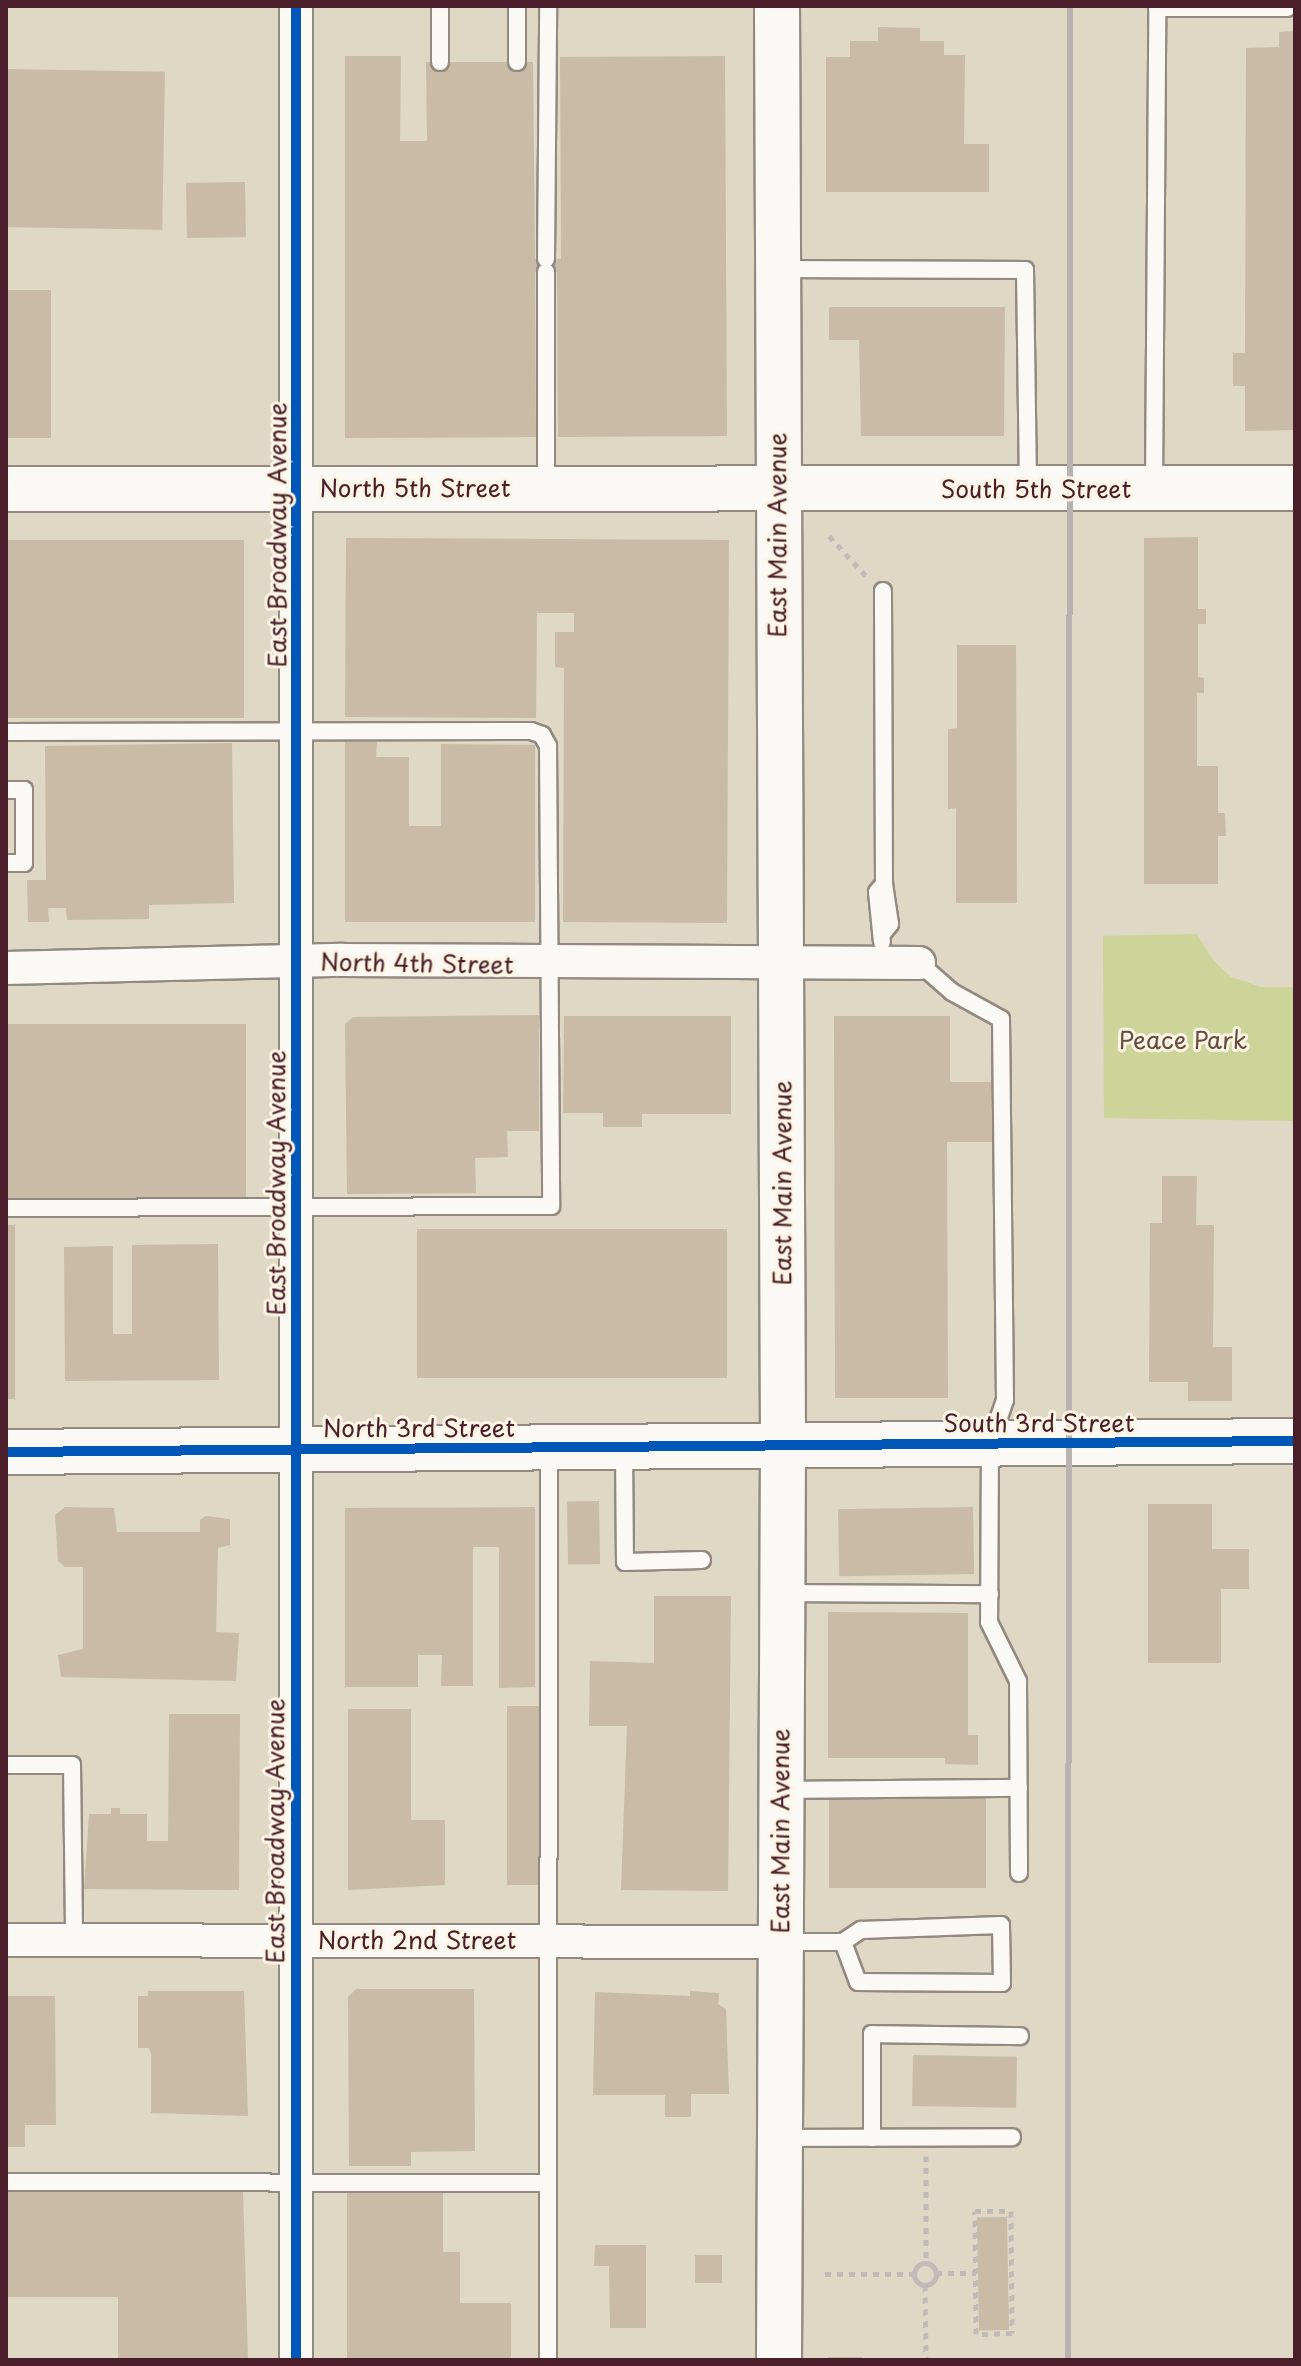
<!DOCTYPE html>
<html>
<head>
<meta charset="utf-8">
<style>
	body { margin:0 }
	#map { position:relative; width:1301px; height:2366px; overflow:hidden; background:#ded8c4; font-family:"Playpen Sans",sans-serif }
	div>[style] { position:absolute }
	.green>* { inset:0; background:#ccd499 }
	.building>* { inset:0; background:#c9bba6; transform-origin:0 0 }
	.path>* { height:5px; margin-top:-2.5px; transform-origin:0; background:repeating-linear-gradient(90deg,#c0bbb9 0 6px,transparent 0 12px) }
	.path>.ring { margin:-2.5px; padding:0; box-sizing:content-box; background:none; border:5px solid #c0bbb9; border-radius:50% }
	.roads { filter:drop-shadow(2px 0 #938981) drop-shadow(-2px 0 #938981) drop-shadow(0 2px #938981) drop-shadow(0 -2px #938981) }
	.lane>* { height:16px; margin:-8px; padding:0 8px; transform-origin:8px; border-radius:8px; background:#faf9f6 }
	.street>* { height:32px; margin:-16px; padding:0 16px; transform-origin:16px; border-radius:16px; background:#faf9f6 }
	.secondary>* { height:44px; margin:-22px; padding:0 22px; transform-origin:22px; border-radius:22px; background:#faf9f6 }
	.primary>* { height:44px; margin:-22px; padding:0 22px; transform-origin:22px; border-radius:22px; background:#faf9f6 }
	.rail>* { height:6px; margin:-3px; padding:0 3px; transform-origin:3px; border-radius:3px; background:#b8b2b0 }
	.cycleway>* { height:10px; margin:-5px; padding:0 5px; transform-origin:5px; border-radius:5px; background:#0057b8 }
	span { translate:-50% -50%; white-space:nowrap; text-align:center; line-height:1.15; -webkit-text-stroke:6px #fcf5e5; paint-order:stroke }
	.street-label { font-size:24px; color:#4a1f2b }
	.park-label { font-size:24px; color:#674c3e }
	.frame { position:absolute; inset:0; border:8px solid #4a1f2b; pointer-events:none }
</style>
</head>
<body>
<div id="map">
	<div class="green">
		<div style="clip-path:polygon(1197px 934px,1212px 959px,1231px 977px,1261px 987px,1295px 987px,1295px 1121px,1104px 1118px,1103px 936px)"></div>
	</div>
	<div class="building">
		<div style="clip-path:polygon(878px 27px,920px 28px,920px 41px,944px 41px,944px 55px,965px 55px,964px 144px,989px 144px,989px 192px,826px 192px,826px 57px,850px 57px,850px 41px,878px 41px)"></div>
		<div style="clip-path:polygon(1295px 31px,1295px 430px,1245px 431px,1245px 386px,1233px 386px,1233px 353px,1245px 353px,1246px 48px,1279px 47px,1279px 32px)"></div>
		<div style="clip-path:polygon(345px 56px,401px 56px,400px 141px,427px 141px,426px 62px,533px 62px,535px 259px,561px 259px,560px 57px,725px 56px,727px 436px,558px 437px,557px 272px,535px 272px,536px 437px,345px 438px)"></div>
		<div style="left:6px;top:69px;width:159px;height:158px;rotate:1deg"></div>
		<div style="left:245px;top:182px;width:55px;height:59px;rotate:89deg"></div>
		<div style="left:6px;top:290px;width:45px;height:148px"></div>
		<div style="clip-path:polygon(829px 307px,1005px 307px,1004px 436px,861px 436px,859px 340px,829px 340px)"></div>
		<div style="clip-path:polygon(1198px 537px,1198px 609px,1206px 609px,1206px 624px,1198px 624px,1198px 677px,1204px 678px,1204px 693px,1197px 693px,1197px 766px,1218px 766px,1218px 813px,1225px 813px,1226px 836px,1218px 836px,1218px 884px,1144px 884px,1144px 538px)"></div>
		<div style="clip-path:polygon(346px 538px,729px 540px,727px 923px,563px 922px,564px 668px,555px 667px,555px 632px,574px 632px,574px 613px,537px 613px,536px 718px,345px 717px)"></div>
		<div style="left:244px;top:540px;width:178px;height:238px;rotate:90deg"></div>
		<div style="clip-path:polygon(957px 645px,1016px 645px,1017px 903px,956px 903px,956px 808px,948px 809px,948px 729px,957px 728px)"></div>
		<div style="clip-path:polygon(345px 742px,377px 742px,376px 757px,409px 757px,409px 826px,441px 826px,441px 744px,535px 745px,535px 922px,345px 922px)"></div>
		<div style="clip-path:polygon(232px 743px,234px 903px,149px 905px,149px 919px,67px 920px,66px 908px,48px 908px,49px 922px,28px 922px,27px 880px,46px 880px,45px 746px)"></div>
		<div style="clip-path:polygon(539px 1015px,539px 1131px,507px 1131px,508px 1157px,475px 1158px,476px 1193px,347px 1194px,345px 1024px,353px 1017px)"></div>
		<div style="clip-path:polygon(564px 1016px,731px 1016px,731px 1114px,642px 1114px,642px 1127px,603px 1127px,603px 1113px,563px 1113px)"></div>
		<div style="clip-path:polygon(834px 1016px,950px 1016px,950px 1082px,996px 1082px,996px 1142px,947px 1142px,948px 1398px,835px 1398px)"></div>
		<div style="left:6px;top:1024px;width:240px;height:176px"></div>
		<div style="clip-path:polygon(1162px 1176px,1197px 1176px,1196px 1225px,1214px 1225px,1213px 1347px,1232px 1347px,1232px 1401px,1188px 1401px,1188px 1382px,1149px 1382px,1150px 1223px,1162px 1223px)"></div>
		<div style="left:6px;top:1225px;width:9px;height:174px"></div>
		<div style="left:417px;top:1229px;width:310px;height:149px"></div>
		<div style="clip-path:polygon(218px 1244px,219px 1380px,65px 1381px,64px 1247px,113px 1246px,113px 1334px,132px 1334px,132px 1245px)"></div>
		<div style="left:599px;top:1501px;width:63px;height:32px;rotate:89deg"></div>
		<div style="clip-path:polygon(1148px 1504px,1212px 1504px,1212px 1549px,1249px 1549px,1249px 1589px,1221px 1589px,1221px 1663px,1148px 1663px)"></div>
		<div style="clip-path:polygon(65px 1507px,114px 1508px,117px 1532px,200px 1532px,200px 1520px,206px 1516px,230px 1519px,230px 1545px,218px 1548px,216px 1632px,239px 1633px,236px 1681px,61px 1677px,58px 1655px,83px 1649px,83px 1567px,65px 1567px,58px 1561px,55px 1515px)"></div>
		<div style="clip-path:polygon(535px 1507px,535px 1687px,499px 1688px,499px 1547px,473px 1547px,473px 1686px,441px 1686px,442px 1655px,418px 1655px,418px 1687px,345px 1687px,345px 1508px)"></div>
		<div style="left:973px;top:1507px;width:67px;height:135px;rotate:89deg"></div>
		<div style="clip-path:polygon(654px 1596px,731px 1596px,728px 1891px,621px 1890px,627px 1726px,589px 1726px,590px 1661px,654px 1663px)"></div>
		<div style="clip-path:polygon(828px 1612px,968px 1613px,968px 1735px,978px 1735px,978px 1765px,945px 1764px,945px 1758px,828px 1758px)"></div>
		<div style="left:507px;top:1706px;width:32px;height:179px"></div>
		<div style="clip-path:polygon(348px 1709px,411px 1709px,411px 1820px,445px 1820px,445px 1885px,348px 1890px)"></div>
		<div style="clip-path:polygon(169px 1714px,240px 1714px,239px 1890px,84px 1889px,89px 1814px,111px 1814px,111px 1808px,120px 1808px,120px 1814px,147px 1814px,147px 1841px,168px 1841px)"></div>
		<div style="left:986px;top:1797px;width:91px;height:157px;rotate:90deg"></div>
		<div style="clip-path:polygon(356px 1989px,474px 1989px,475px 2151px,411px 2152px,411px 2166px,349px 2166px,348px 1997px)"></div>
		<div style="clip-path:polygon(148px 1991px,244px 1991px,248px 2116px,151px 2113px,151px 2054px,149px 2048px,138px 2048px,138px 1996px,148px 1996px)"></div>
		<div style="clip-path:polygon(690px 1991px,719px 1993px,718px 2004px,726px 2009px,729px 2094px,691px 2094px,691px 2117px,665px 2117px,665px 2095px,593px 2095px,595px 1992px,690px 1996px)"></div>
		<div style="clip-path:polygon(6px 1996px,55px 1996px,56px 2125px,25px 2125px,25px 2147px,6px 2147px)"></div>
		<div style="left:913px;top:2055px;width:104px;height:51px;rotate:1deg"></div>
		<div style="clip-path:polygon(6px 2192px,243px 2192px,248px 2360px,118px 2360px,118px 2297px,6px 2297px)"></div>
		<div style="clip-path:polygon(347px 2192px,443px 2192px,443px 2252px,460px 2252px,460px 2303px,511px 2303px,511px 2360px,347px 2360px)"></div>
		<div style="left:1007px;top:2217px;width:113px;height:30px;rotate:89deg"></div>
		<div style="clip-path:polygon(595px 2245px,646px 2245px,646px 2328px,610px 2328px,609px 2266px,594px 2266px)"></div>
		<div style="left:722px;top:2255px;width:28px;height:27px;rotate:90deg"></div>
		<div style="left:828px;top:2357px;width:35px;height:3px"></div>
	</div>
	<div class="path">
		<div style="left:829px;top:536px;width:59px;rotate:47.1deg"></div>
		<div style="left:926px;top:2156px;width:107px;rotate:90deg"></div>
		<div style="left:975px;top:2211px;width:36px"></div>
		<div style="left:1011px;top:2211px;width:122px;rotate:89.5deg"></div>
		<div style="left:1012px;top:2333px;width:36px;rotate:178deg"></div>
		<div style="left:976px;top:2334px;width:123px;rotate:-90.5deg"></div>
		<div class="ring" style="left:914px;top:2263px;width:17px;height:17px"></div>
		<div style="left:936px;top:2273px;width:40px"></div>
		<div style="left:825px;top:2274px;width:89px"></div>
		<div style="left:925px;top:2285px;width:75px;rotate:89.2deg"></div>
	</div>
	<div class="roads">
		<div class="lane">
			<div style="left:440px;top:6px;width:56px;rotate:90deg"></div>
			<div style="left:517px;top:6px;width:56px;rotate:90deg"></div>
			<div style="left:1157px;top:8px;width:130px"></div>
			<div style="left:546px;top:259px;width:253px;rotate:-89.5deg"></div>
			<div style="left:778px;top:269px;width:247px;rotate:0.2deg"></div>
			<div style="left:1025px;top:270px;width:218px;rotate:89.2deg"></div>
			<div style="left:546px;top:486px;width:214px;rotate:-90deg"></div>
			<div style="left:1154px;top:488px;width:482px;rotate:-89.6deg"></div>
			<div style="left:6px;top:732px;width:525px;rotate:-0.11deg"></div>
			<div style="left:531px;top:731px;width:12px;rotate:20deg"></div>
			<div style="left:542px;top:735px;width:13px;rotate:61deg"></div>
			<div style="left:548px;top:746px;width:460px;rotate:89.6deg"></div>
			<div style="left:551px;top:1206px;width:545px;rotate:179.79deg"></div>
			<div style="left:6px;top:790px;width:18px"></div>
			<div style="left:24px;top:790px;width:73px;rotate:90deg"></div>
			<div style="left:24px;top:863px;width:18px;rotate:180deg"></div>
			<div style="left:882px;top:934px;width:13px;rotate:-51deg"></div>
			<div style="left:890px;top:924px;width:40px;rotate:-98.5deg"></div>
			<div style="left:884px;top:884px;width:293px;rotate:-90.2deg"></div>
			<div style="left:882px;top:942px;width:50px;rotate:-95.7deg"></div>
			<div style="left:877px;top:892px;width:11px;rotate:-49deg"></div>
			<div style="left:919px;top:963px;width:44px;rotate:41.3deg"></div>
			<div style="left:952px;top:992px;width:56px;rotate:28.9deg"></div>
			<div style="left:1001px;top:1019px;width:381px;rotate:89.4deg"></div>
			<div style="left:1005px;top:1400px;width:46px;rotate:109.2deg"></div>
			<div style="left:990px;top:1443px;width:179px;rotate:90.3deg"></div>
			<div style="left:989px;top:1622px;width:66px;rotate:63.8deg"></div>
			<div style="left:1018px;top:1681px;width:192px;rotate:89.7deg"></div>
			<div style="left:624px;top:1449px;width:113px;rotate:89.5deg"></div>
			<div style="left:625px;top:1562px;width:77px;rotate:-1.5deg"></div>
			<div style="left:783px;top:1593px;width:207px;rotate:0.3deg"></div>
			<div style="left:6px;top:1765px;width:66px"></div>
			<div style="left:72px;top:1765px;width:175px;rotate:89.3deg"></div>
			<div style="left:781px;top:1790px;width:238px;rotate:-0.5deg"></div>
			<div style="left:782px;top:1942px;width:61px"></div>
			<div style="left:843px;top:1942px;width:22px;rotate:-34deg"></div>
			<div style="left:861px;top:1930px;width:140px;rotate:-2deg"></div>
			<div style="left:1001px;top:1925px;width:58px;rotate:89deg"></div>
			<div style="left:1002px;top:1983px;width:144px;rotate:-179.6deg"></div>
			<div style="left:858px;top:1982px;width:43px;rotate:-110.6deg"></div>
			<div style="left:780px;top:2138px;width:232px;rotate:-0.2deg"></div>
			<div style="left:872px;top:2138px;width:104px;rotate:-90deg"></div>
			<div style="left:872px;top:2034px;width:148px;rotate:0.8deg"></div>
			<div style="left:6px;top:2182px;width:542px;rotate:0.11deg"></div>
			<div style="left:548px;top:2360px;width:910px;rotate:-89.94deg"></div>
		</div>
		<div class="street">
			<div style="left:296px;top:6px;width:2354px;rotate:90deg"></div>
			<div style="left:6px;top:968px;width:336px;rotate:-1.4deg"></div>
			<div style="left:342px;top:960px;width:577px;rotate:0.3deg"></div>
			<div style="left:6px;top:1940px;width:773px;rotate:0.15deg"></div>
		</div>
		<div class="secondary">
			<div style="left:6px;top:489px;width:1289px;rotate:-0.04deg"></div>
			<div style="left:6px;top:1452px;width:1289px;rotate:-0.49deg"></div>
		</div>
		<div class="primary">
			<div style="left:777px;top:6px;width:1439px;rotate:89.76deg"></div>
			<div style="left:783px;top:1445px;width:915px;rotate:90.25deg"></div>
		</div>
	</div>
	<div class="rail">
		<div style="left:1068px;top:2360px;width:2354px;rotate:-89.95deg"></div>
	</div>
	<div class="cycleway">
		<div style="left:296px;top:6px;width:2354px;rotate:90deg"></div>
		<div style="left:6px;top:1452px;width:1289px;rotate:-0.49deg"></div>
	</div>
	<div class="street-label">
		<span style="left:415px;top:488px">North 5th Street</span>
		<span style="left:1036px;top:489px">South 5th Street</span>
		<span style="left:277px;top:535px;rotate:-90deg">East Broadway Avenue</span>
		<span style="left:777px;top:535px;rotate:-90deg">East Main Avenue</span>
		<span style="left:417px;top:963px;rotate:1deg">North 4th Street</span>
		<span style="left:276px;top:1183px;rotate:-90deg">East Broadway Avenue</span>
		<span style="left:782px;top:1183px;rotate:-90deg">East Main Avenue</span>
		<span style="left:1039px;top:1423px">South 3rd Street</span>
		<span style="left:419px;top:1428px">North 3rd Street</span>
		<span style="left:275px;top:1831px;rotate:-90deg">East Broadway Avenue</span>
		<span style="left:780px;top:1831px;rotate:-90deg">East Main Avenue</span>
		<span style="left:417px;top:1940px">North 2nd Street</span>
	</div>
	<div class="park-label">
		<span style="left:1183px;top:1040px">Peace Park</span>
	</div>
	<div class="frame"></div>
</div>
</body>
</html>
